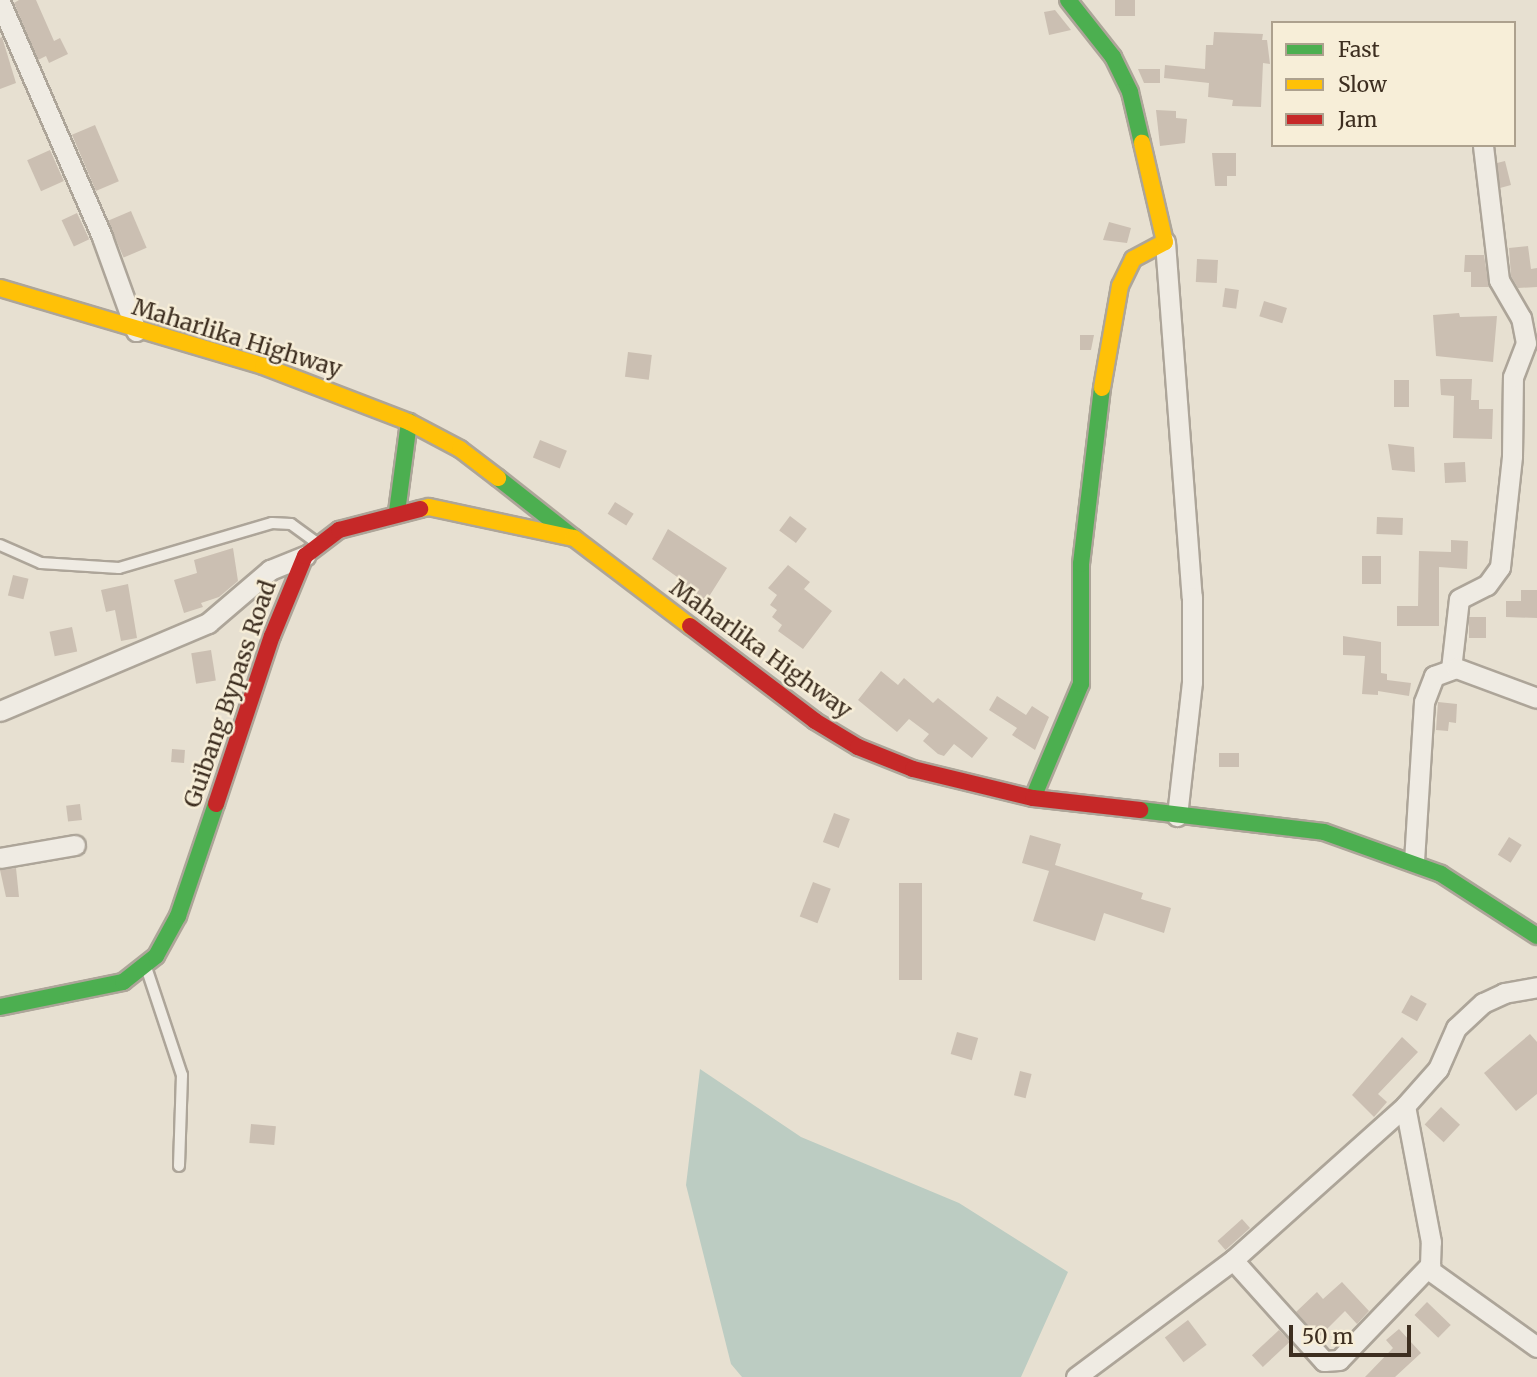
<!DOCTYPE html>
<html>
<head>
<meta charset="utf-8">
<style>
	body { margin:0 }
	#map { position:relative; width:1537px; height:1377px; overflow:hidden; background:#e7e0d1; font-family:Merriweather,serif }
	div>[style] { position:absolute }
	.water>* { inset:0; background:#bcccc2 }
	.building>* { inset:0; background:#cbbfb2; transform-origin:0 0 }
	.roads { filter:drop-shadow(2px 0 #ada599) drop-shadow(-2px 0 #ada599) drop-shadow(0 2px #ada599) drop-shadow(0 -2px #ada599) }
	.lane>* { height:10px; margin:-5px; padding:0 5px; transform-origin:5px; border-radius:5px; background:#efebe3 }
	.street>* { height:19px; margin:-9.5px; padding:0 9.5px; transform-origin:9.5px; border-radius:9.5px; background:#efebe3 }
	.fast>* { height:16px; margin:-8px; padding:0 8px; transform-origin:8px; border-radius:8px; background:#4caf50 }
	.slow>* { height:16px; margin:-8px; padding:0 8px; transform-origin:8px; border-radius:8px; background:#ffc107 }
	.jam>* { height:16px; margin:-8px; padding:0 8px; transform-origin:8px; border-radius:8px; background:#c62828 }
	span { translate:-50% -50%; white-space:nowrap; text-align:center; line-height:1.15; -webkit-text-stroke:5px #f7eed8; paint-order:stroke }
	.street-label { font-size:23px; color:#3d2e20 }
	.legend { position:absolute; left:1271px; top:21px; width:245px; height:126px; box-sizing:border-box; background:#f7eed8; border:2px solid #ada18e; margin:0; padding:9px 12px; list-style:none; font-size:21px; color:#3d2e20 }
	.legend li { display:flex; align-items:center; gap:14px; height:35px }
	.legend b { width:35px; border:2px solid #ada18e }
	.scale { position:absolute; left:1289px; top:1325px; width:122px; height:32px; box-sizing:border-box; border:4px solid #3d2e20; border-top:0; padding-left:9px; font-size:21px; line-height:24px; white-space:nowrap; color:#3d2e20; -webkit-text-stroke:5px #f7eed8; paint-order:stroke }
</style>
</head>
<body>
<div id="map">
	<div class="water">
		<div style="clip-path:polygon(700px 1069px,801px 1137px,959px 1203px,1068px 1272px,1021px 1377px,742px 1377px,731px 1364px,686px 1185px)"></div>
	</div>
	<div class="building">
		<div style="clip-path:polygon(19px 0,36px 0,54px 41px,60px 38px,68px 54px,49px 63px,46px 56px,38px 60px,14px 3px)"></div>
		<div style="left:1115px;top:0;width:20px;height:16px"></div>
		<div style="clip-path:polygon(1055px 10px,1071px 30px,1049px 35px,1044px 12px)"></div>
		<div style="clip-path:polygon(1214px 32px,1263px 34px,1262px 40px,1267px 40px,1270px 64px,1263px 63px,1261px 107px,1232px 106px,1233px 100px,1208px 97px,1209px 83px,1164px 78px,1165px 65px,1205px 69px,1206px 45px,1213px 45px)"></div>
		<div style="clip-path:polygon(2px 37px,16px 83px,0 89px,0 38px)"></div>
		<div style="clip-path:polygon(1138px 69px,1160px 69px,1160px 83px,1144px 83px)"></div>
		<div style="clip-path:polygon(1156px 110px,1176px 111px,1176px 118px,1187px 119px,1185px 143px,1160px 146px)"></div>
		<div style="left:95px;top:125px;width:61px;height:25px;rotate:67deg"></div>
		<div style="left:50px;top:150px;width:34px;height:25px;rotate:66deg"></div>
		<div style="clip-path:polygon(1212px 153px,1236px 153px,1236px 176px,1227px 176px,1227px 186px,1215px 186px)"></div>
		<div style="clip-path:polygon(1505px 161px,1511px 185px,1500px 188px,1497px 163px)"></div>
		<div style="left:131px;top:211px;width:40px;height:25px;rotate:67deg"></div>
		<div style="left:77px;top:213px;width:29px;height:17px;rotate:65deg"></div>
		<div style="clip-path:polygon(1109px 222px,1131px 228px,1127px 243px,1103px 240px)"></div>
		<div style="clip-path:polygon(1528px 246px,1531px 269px,1537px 268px,1537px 287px,1518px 288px,1511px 276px,1509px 248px)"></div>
		<div style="clip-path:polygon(1465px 255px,1484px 255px,1489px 287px,1471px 287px,1471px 272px,1464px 272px)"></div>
		<div style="left:1197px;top:259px;width:21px;height:23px;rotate:3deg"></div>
		<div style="left:1225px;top:288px;width:14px;height:19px;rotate:8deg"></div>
		<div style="left:1264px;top:301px;width:24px;height:16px;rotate:17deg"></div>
		<div style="clip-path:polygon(1459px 313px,1460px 317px,1497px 316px,1493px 362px,1436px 356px,1433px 315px)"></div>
		<div style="clip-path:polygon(1080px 335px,1094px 335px,1091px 350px,1080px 350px)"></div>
		<div style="left:628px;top:352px;width:24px;height:25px;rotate:7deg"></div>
		<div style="clip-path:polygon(1440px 379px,1472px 379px,1471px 400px,1479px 400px,1479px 409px,1493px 409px,1492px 439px,1453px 438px,1454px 396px,1441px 395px)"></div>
		<div style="left:1394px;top:380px;width:15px;height:27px"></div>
		<div style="left:540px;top:440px;width:29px;height:19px;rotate:22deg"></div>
		<div style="clip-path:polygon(1388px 444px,1414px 447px,1415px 472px,1392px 470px)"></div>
		<div style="left:1465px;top:462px;width:20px;height:21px;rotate:87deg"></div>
		<div style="left:615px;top:502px;width:22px;height:14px;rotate:32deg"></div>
		<div style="left:790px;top:516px;width:21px;height:18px;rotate:37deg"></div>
		<div style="left:1377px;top:517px;width:26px;height:17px;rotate:2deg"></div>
		<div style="clip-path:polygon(668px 529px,727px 568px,703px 606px,674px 588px,680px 579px,652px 559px)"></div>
		<div style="clip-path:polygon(1451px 540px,1468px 541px,1467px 569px,1439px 567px,1439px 626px,1397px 626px,1397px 606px,1418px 606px,1419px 551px,1451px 552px)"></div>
		<div style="clip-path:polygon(233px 548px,238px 581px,219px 597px,201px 603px,203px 607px,184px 613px,174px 580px,197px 573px,194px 560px)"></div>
		<div style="left:1381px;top:556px;width:28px;height:19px;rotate:90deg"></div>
		<div style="clip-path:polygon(788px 565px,810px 582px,804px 589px,832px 611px,803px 649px,778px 631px,782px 625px,772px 617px,777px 610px,770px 605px,777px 595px,768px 588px)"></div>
		<div style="left:13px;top:575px;width:16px;height:21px;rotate:14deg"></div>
		<div style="clip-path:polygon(128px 584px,137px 638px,121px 641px,115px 610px,106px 612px,101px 590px)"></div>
		<div style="clip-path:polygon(1521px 590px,1537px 590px,1537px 618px,1506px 617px,1506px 601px,1521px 601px)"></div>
		<div style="left:1469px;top:617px;width:17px;height:21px"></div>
		<div style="left:72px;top:627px;width:25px;height:23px;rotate:78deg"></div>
		<div style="clip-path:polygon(1343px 636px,1381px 642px,1381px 673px,1387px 674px,1387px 680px,1411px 683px,1409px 696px,1378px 691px,1378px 695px,1362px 694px,1365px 656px,1343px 655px)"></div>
		<div style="left:211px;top:650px;width:31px;height:20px;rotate:81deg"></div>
		<div style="clip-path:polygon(881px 671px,898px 685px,904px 678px,933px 703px,938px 698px,988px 738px,972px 758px,954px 744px,944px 756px,938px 754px,923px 741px,929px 734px,909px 719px,897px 732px,858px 700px)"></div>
		<div style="clip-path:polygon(997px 696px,1026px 715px,1032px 706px,1049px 717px,1035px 750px,1012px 735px,1017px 728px,989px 710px)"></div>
		<div style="clip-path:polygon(1438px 702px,1457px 704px,1456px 723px,1449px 722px,1448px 731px,1436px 730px)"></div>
		<div style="left:172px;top:749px;width:13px;height:13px;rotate:4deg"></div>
		<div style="left:1219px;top:753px;width:20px;height:14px"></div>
		<div style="left:80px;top:804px;width:16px;height:14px;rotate:83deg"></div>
		<div style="left:834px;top:813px;width:17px;height:31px;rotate:21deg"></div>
		<div style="clip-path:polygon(1030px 835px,1061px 844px,1055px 865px,1143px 893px,1141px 899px,1171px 908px,1164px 933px,1104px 913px,1095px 941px,1033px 921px,1049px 871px,1022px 863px)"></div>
		<div style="left:1509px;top:837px;width:15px;height:21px;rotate:32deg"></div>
		<div style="clip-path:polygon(16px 868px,19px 897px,6px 897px,0 870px)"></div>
		<div style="left:813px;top:882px;width:19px;height:37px;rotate:21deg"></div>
		<div style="left:899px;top:883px;width:23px;height:97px"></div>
		<div style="left:1411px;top:995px;width:18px;height:20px;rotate:29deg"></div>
		<div style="left:957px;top:1032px;width:22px;height:23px;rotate:16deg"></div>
		<div style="clip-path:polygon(1530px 1034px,1537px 1042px,1537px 1094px,1516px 1111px,1484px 1073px)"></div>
		<div style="clip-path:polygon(1402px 1037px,1418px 1052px,1378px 1094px,1387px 1102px,1374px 1117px,1352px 1095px)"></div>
		<div style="left:1020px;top:1071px;width:12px;height:25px;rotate:14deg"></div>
		<div style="left:1441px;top:1107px;width:26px;height:24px;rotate:43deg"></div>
		<div style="left:251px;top:1124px;width:25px;height:19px;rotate:5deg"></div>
		<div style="left:1242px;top:1219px;width:12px;height:33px;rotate:48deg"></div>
		<div style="clip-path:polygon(1342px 1282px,1369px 1311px,1357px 1324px,1345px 1311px,1319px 1337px,1296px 1312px,1317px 1292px,1323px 1299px)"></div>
		<div style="left:1427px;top:1302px;width:33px;height:18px;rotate:44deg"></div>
		<div style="left:1188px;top:1320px;width:31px;height:29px;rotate:53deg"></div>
		<div style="clip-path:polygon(1399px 1329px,1421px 1353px,1395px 1377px,1365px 1377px,1393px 1348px,1386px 1340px)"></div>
		<div style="left:1279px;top:1330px;width:16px;height:37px;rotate:47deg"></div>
	</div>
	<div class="roads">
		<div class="lane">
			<div style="left:0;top:545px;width:45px;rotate:23.7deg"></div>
			<div style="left:41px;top:563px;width:78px;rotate:3.7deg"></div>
			<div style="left:119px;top:568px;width:159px;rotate:-16.4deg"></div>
			<div style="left:272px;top:523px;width:19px;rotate:3deg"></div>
			<div style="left:291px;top:524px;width:31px;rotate:36deg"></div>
			<div style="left:147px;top:970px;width:111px;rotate:71.6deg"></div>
			<div style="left:182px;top:1075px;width:91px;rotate:91.9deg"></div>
		</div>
		<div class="street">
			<div style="left:0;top:2px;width:256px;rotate:66.5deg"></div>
			<div style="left:102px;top:237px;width:100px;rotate:70.1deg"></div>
			<div style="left:1165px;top:242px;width:356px;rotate:85.7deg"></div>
			<div style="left:1192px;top:597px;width:85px;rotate:90deg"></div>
			<div style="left:1192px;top:682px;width:135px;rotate:96.4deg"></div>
			<div style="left:1451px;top:669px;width:70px;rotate:-83.5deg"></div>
			<div style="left:1459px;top:599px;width:31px;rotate:-27deg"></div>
			<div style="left:1487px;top:585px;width:22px;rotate:-54deg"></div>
			<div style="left:1500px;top:567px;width:112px;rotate:-83.8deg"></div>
			<div style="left:1512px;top:456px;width:79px;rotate:-89.3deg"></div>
			<div style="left:1513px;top:377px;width:36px;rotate:-69deg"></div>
			<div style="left:1526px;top:343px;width:25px;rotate:-101deg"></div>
			<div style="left:1521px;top:318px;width:44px;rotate:-120.1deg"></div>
			<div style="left:1499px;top:280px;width:136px;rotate:-96.8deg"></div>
			<div style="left:0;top:711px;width:226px;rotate:-22.9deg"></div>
			<div style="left:208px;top:623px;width:82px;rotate:-40.5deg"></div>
			<div style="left:270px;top:570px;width:38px;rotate:-22deg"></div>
			<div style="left:0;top:858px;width:76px;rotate:-9.8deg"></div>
			<div style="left:1414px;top:861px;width:159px;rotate:-86.4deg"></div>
			<div style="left:1424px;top:702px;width:28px;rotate:-69deg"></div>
			<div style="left:1434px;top:676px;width:23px;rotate:-20deg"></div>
			<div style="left:1456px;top:668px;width:86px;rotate:20.3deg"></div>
			<div style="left:1233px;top:1260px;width:136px;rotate:48deg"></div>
			<div style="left:1324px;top:1361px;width:15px;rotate:-4deg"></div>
			<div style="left:1339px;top:1360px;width:132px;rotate:-46.2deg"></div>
			<div style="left:1430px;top:1265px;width:23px;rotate:-88deg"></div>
			<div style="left:1431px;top:1242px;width:138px;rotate:-100.8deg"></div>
			<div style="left:1428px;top:1269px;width:134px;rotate:35.6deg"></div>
			<div style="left:1076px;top:1377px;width:196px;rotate:-36.7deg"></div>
			<div style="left:1233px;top:1260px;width:231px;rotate:-41.8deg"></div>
			<div style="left:1405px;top:1106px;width:50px;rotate:-48.3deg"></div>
			<div style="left:1438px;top:1069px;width:45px;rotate:-66.3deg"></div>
			<div style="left:1456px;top:1028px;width:37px;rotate:-43deg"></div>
			<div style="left:1483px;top:1003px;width:23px;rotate:-25deg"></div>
			<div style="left:1504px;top:993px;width:34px;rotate:-10deg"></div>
		</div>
		<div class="fast">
			<div style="left:1068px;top:0;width:73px;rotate:51.7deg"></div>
			<div style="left:1113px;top:57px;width:39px;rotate:64deg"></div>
			<div style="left:1130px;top:92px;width:52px;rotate:76.8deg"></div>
			<div style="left:498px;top:478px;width:97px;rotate:38.3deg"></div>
			<div style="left:397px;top:512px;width:91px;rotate:-82.4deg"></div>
			<div style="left:1033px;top:798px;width:124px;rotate:-67.2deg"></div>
			<div style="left:1081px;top:684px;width:120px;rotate:-90deg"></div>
			<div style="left:1081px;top:564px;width:177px;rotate:-83.2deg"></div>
			<div style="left:1140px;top:810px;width:185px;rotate:6.8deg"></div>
			<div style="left:1324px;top:832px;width:124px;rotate:19.7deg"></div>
			<div style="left:1441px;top:874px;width:114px;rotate:32.9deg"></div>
			<div style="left:0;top:1007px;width:126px;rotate:-11.5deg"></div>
			<div style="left:123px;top:982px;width:42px;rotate:-38.2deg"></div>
			<div style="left:156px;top:956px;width:46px;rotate:-61.2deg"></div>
			<div style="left:178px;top:916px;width:118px;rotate:-71.3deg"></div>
		</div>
		<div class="slow">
			<div style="left:0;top:288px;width:274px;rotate:16.5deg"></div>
			<div style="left:263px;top:366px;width:156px;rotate:21deg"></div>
			<div style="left:409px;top:422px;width:58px;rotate:27.9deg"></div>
			<div style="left:460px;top:449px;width:48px;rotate:37.3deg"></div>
			<div style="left:1102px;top:388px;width:104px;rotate:-80deg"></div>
			<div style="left:1120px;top:286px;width:30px;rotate:-64deg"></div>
			<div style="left:1133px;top:259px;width:36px;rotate:-28deg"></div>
			<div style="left:1165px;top:242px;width:102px;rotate:-103.1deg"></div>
			<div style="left:420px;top:509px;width:9px;rotate:-13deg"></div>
			<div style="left:429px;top:507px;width:148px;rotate:12.1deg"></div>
			<div style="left:574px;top:538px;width:146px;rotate:37.2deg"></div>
		</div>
		<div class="jam">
			<div style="left:690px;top:626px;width:157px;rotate:37.2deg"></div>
			<div style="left:815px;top:721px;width:50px;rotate:31.2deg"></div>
			<div style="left:858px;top:747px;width:59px;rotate:21.8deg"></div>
			<div style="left:913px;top:769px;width:123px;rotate:13.6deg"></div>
			<div style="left:1033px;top:798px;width:108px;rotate:6.4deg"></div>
			<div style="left:216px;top:804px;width:177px;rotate:-71.6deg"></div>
			<div style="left:272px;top:636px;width:87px;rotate:-67.6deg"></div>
			<div style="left:305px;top:556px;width:43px;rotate:-37.4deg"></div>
			<div style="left:339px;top:530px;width:84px;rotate:-14.5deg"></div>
		</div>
	</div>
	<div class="street-label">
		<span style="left:237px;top:338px;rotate:17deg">Maharlika Highway</span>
		<span style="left:761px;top:649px;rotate:36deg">Maharlika Highway</span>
		<span style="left:230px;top:694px;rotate:-71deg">Guibang Bypass Road</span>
	</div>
	<ul class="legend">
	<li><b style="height:9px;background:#4caf50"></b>Fast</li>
	<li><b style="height:9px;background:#ffc107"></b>Slow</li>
	<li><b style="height:9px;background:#c62828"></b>Jam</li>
	</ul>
	<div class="scale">50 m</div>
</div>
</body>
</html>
